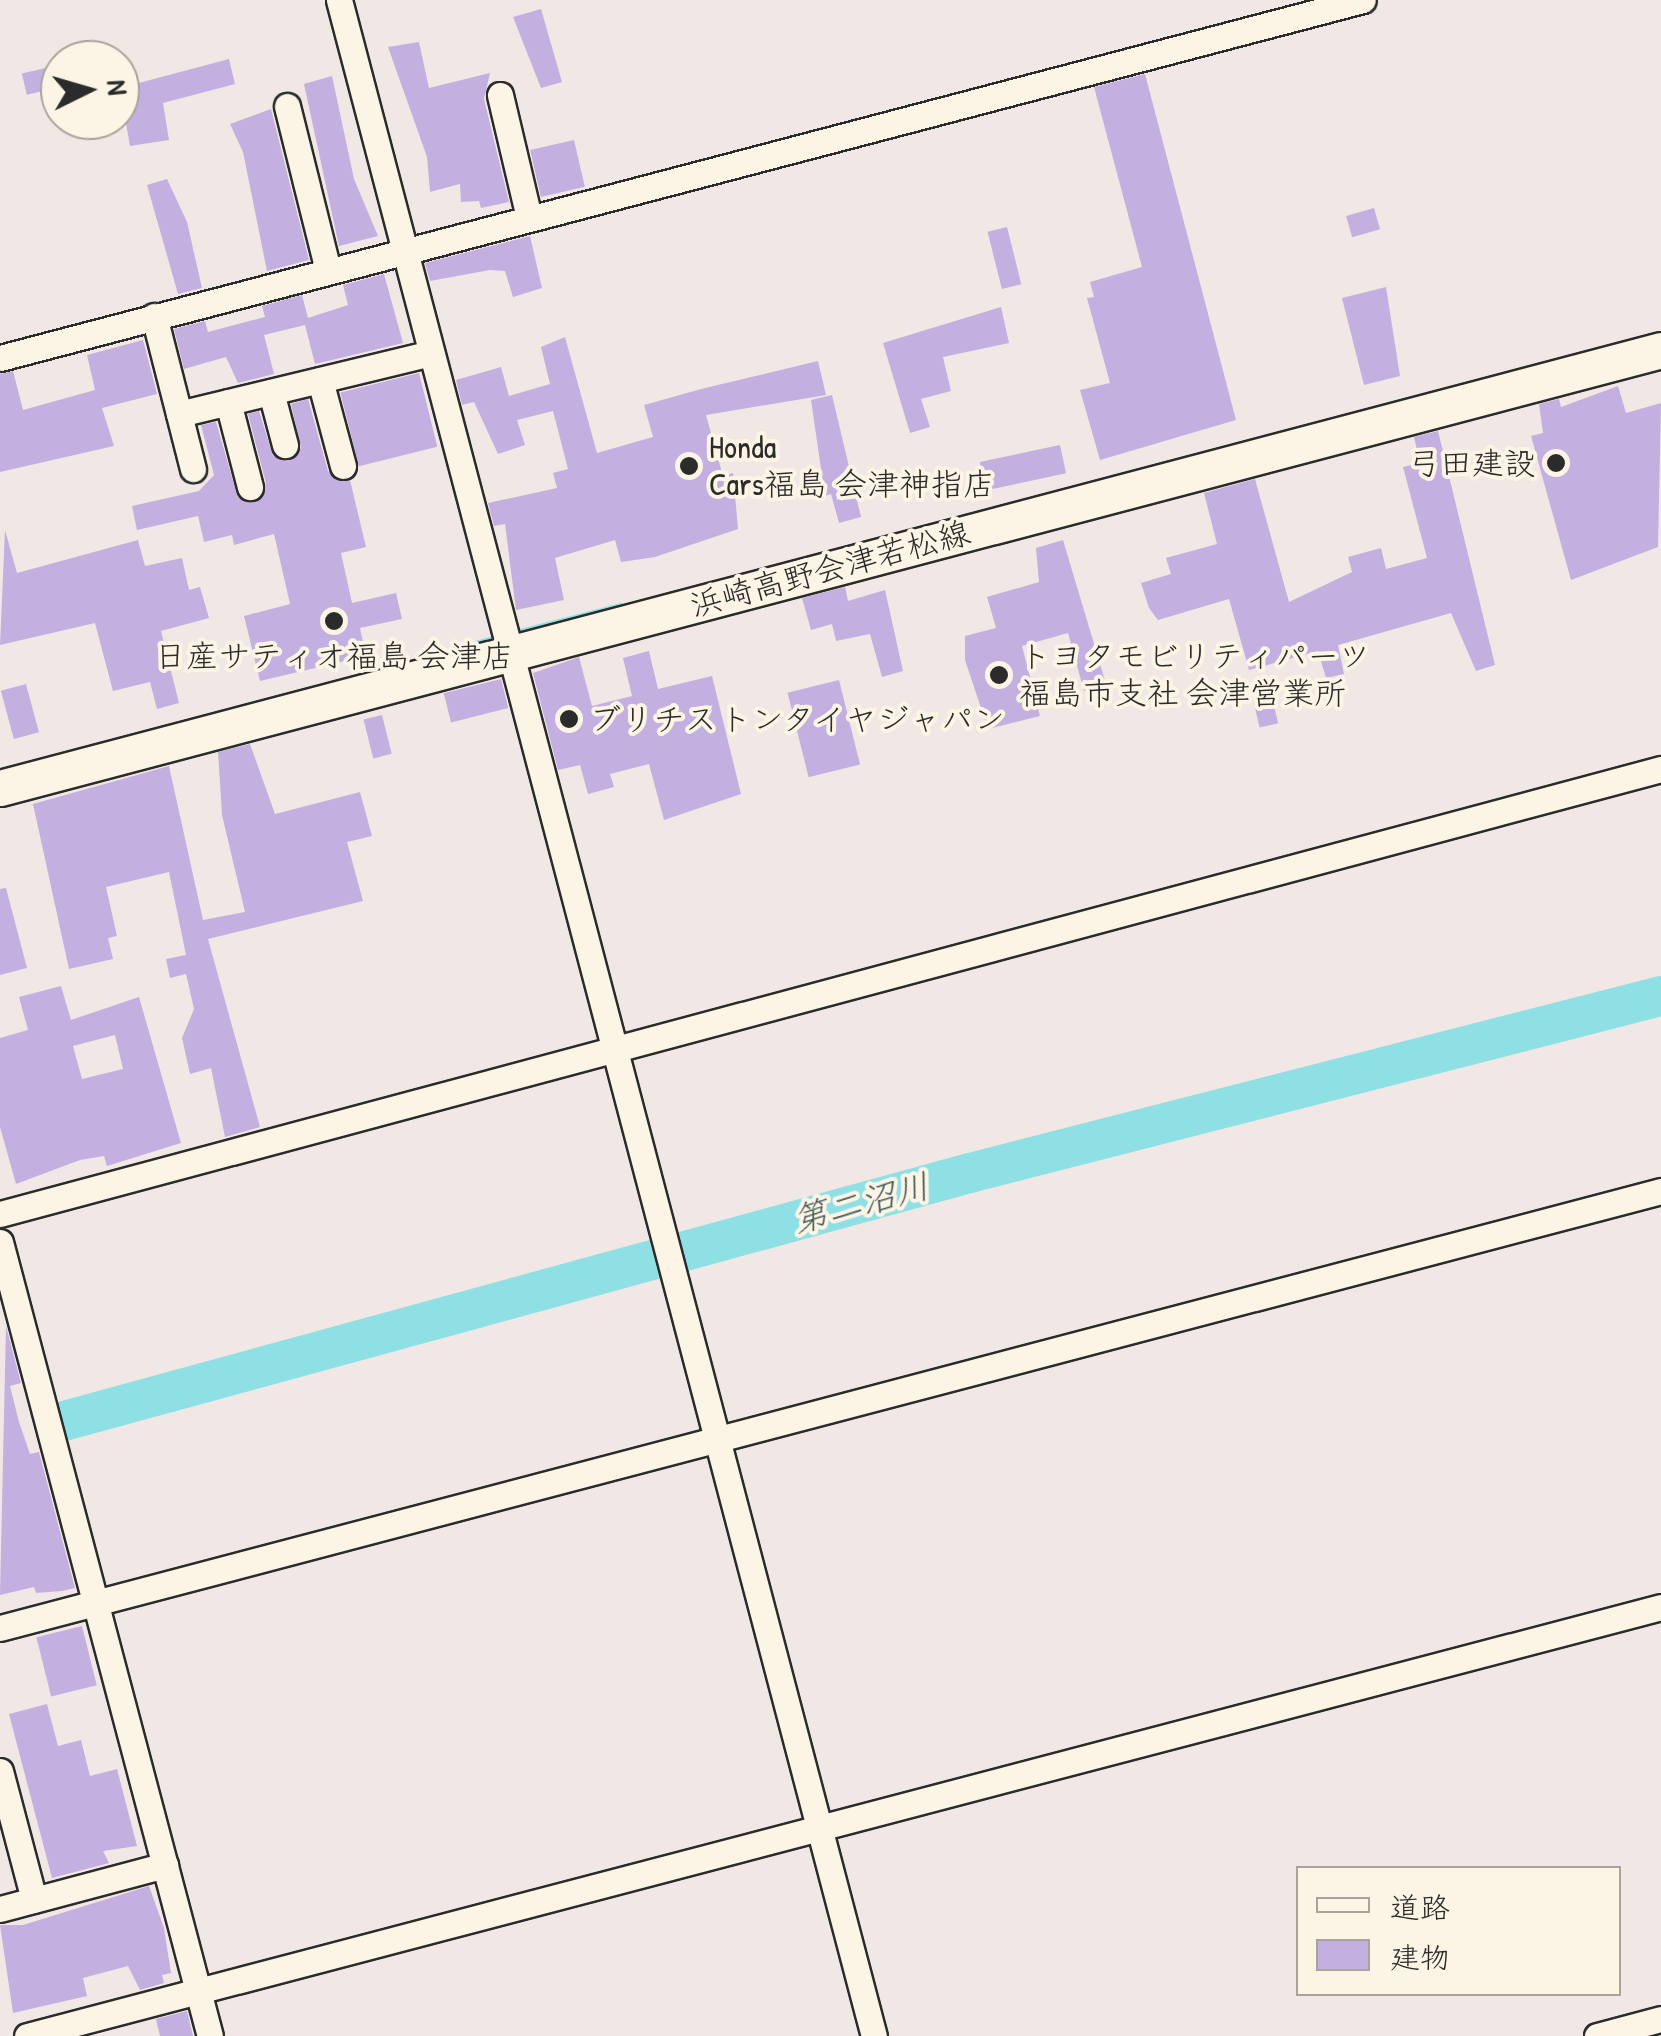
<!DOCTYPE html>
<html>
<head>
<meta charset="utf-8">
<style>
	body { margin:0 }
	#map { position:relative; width:1661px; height:2036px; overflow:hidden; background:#f1e7e4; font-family:"Patrick Hand","Klee One",sans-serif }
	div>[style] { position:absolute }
	.stream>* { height:6px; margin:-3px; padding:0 3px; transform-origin:3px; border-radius:3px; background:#8ee0e5 }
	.river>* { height:40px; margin:-20px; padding:0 20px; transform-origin:20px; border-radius:20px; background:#8ee0e5 }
	.building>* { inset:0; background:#c3b0e0; transform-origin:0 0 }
	.roads { filter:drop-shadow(2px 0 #2b2b2b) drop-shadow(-2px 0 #2b2b2b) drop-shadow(0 2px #2b2b2b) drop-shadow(0 -2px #2b2b2b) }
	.minor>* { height:25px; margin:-12.5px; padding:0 12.5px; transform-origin:12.5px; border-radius:12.5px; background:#fcf5e5 }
	.secondary>* { height:35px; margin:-17.5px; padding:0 17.5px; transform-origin:17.5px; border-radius:17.5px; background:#fcf5e5 }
	.dots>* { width:28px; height:28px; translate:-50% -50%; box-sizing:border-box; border:5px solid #fcf5e5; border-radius:50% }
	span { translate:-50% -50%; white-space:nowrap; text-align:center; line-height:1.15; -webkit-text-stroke:8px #fcf5e5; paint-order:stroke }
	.poi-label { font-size:32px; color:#2b2b2b }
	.left { translate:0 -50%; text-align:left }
	.right { translate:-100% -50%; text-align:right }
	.street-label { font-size:32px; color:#2b2b2b }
	.water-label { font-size:35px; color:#44585a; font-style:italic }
	.legend { position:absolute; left:1296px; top:1866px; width:325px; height:130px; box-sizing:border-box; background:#fcf5e5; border:2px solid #a8a49b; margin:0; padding:12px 18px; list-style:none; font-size:30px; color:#2b2b2b }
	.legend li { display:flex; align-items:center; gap:20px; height:50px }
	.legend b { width:50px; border:2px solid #a8a49b }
	.north { position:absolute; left:40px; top:40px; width:100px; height:100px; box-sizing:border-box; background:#fcf5e5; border:2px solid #a8a49b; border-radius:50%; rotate:85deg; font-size:28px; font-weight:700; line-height:40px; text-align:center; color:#2b2b2b }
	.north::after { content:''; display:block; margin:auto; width:35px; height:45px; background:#2b2b2b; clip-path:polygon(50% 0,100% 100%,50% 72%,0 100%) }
</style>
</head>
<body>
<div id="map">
	<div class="stream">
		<div style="left:513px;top:634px;width:112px;rotate:-14.5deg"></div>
		<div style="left:445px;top:653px;width:57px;rotate:-16.2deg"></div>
	</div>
	<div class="river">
		<div style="left:64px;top:1421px;width:939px;rotate:-15.31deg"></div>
		<div style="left:970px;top:1173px;width:713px;rotate:-14.37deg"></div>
	</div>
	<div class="building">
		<div style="clip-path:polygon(541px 9px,562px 82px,541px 88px,513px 17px)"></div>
		<div style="clip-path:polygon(419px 42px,429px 88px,490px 73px,484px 99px,509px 202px,481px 208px,479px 201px,461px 202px,460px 184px,430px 192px,427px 157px,388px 47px)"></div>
		<div style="clip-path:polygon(229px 59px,235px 84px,163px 103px,169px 140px,130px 146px,120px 88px)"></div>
		<div style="left:54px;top:66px;width:22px;height:33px;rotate:77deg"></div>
		<div style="clip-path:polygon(1145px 74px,1236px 420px,1100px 460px,1080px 390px,1110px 383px,1087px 298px,1094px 297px,1090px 282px,1142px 267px,1094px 87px)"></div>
		<div style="clip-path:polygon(332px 76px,354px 179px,378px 236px,339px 246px,304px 84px)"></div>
		<div style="clip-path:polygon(271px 109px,309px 260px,267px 271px,243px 152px,230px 124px)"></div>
		<div style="left:574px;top:140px;width:48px;height:45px;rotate:77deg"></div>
		<div style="clip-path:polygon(167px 179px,187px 222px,202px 288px,178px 294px,147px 185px)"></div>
		<div style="left:1374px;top:208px;width:22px;height:29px;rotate:74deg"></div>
		<div style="left:1007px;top:227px;width:59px;height:20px;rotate:76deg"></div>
		<div style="clip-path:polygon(530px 236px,542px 288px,513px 297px,505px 271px,490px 270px,430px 281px,425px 263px)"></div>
		<div style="clip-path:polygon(384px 274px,403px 343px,315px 364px,305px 325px,264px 335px,274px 374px,238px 383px,226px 357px,184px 369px,174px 329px,205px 321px,208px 332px,265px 317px,262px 306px,302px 295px,308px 318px,348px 305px,343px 285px)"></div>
		<div style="clip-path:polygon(1386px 287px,1400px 376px,1364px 385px,1342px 298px)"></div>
		<div style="clip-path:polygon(1001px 307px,1009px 343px,943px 357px,951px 391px,921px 399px,930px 427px,910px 433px,883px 343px)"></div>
		<div style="clip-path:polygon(565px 337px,597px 453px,653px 437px,644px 405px,705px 388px,818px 361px,826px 395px,706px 415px,723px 476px,733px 473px,738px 529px,655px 557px,621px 562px,615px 540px,555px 558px,564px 600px,516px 610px,505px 524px,494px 526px,488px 503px,557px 488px,553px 473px,568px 469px,553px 411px,517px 420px,525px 445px,498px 454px,474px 402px,462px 405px,456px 380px,501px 367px,509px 396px,550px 384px,541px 347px)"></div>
		<div style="clip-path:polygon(143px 340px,157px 394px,102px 408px,114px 446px,0 472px,0 374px,13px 371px,23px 410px,95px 390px,87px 355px)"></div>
		<div style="left:419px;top:373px;width:76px;height:81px;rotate:76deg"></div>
		<div style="clip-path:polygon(1618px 386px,1626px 413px,1661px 403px,1658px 547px,1571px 580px,1531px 436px,1543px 433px,1539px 404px,1559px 399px,1561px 407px)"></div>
		<div style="clip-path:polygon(832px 395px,861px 517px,839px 523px,831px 494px,825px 496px,811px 400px)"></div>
		<div style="clip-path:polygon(308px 399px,328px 471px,350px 480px,366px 547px,341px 553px,352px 603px,396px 593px,402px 619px,360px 628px,366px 656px,260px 681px,244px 616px,290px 604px,274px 534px,234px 545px,232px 535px,204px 542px,198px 516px,137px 530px,132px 506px,199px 491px,214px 475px,201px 425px,216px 422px,238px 498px,261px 499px,266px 483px,248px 414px,259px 411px,273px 456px,288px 461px,301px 448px,291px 404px)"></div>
		<div style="clip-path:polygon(1438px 431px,1495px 665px,1476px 671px,1451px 613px,1338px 645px,1344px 674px,1326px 678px,1318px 651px,1249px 670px,1229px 599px,1158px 620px,1149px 608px,1141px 583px,1171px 574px,1166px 558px,1217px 544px,1204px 493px,1255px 479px,1289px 602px,1352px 572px,1348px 557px,1381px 548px,1386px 569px,1427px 558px,1403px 467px,1420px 463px,1414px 437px)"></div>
		<div style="left:1060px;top:445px;width:29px;height:82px;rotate:78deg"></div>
		<div style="clip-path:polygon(5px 530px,17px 573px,138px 540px,145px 566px,182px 558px,189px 590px,200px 587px,209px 618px,161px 631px,179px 703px,157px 709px,150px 682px,113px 691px,95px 623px,0 645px)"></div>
		<div style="clip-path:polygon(1063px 540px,1106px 684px,1084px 691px,1068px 633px,1022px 646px,1040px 716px,988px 729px,965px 660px,965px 636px,996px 628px,987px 597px,1039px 582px,1036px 548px)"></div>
		<div style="clip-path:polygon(845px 587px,848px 601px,885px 590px,903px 671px,882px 677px,870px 634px,836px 641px,832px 624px,811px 630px,802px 598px)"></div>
		<div style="clip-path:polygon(649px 651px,658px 689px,712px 676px,741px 794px,664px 820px,649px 764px,610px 774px,614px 787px,588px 794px,580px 765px,558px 770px,533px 673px,579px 657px,592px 706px,632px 696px,623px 658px)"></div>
		<div style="left:501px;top:679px;width:30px;height:59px;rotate:76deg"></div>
		<div style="left:839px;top:680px;width:87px;height:53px;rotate:76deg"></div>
		<div style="left:26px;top:684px;width:50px;height:26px;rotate:75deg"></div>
		<div style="left:1272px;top:697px;width:27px;height:19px;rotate:77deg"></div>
		<div style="left:382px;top:715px;width:40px;height:19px;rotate:76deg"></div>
		<div style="clip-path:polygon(250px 744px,275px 814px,360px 792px,372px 836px,347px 842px,363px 901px,208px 939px,260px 1127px,225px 1137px,211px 1068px,190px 1074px,182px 1038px,194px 1009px,186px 974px,170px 978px,166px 959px,186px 955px,169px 872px,106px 887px,117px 936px,108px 938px,113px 959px,69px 969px,33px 804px,169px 766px,203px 920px,245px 912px,222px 815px,218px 752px)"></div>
		<div style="clip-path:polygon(6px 888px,27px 968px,0 975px,0 889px)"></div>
		<div style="clip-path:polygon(evenodd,61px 986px,71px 1020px,139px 997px,181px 1143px,107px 1166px,104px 1156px,80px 1160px,16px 1184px,0 1127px,0 1038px,28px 1030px,19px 997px,61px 986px,115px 1035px,123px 1069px,82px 1079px,73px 1046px,115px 1035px)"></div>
		<div style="clip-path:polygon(6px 1326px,21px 1383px,10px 1386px,19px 1422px,30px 1454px,39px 1452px,75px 1588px,62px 1591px,36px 1593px,34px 1587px,0 1595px)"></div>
		<div style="left:82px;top:1626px;width:61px;height:47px;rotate:76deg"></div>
		<div style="clip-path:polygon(47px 1704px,58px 1746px,81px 1740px,90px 1776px,117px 1769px,137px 1846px,103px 1851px,109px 1863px,52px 1878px,9px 1714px)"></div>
		<div style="clip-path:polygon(149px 1886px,164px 1928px,171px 1973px,162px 1975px,164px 1983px,140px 1990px,128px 1966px,83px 1978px,87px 1996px,13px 2013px,0 1925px,23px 1925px)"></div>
		<div style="clip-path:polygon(187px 2011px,193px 2036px,160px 2036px,156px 2019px)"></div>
	</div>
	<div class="roads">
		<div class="minor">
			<div style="left:339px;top:0;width:2105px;rotate:75.28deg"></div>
			<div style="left:500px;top:95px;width:126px;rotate:76.7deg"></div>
			<div style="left:287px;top:106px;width:169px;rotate:76deg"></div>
			<div style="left:154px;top:316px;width:158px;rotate:75.7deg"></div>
			<div style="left:0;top:358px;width:1409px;rotate:-14.72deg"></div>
			<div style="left:320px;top:380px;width:89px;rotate:75deg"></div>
			<div style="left:271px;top:392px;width:55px;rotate:75.2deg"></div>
			<div style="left:228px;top:402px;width:88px;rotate:75.5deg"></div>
			<div style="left:179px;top:414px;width:259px;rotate:-13.6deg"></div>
			<div style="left:0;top:1214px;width:1720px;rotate:-15deg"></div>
			<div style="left:0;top:1242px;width:821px;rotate:75.19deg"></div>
			<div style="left:0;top:1628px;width:1718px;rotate:-14.74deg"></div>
			<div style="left:0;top:1771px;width:133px;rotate:75.2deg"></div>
			<div style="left:0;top:1909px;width:171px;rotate:-14.9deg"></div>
			<div style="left:27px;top:2036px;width:1689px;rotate:-14.71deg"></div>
			<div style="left:1597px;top:2036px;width:66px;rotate:-14.9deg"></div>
		</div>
		<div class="secondary">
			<div style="left:0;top:788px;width:1718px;rotate:-14.77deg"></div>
		</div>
	</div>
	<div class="dots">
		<div style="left:1556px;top:463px;background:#2b2b2b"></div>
		<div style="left:689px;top:466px;background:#2b2b2b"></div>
		<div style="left:334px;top:621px;background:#2b2b2b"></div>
		<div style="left:999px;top:675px;background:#2b2b2b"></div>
		<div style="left:569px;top:719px;background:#2b2b2b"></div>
	</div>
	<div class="poi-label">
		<span class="left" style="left:709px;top:466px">Honda<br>Cars福島 会津神指店</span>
		<span class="right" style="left:1536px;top:463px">弓田建設</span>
		<span style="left:334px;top:656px">日産サティオ福島 会津店</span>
		<span class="left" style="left:1019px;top:675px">トヨタモビリティパーツ<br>福島市支社 会津営業所</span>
		<span class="left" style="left:589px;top:719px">ブリチストンタイヤジャパン</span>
	</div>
	<div class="street-label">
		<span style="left:830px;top:569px;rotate:-15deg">浜崎高野会津若松線</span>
	</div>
	<div class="water-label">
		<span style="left:861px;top:1203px;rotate:-15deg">第二沼川</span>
	</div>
	<ul class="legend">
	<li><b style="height:12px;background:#fcf5e5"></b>道路</li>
	<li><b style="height:28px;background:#c3b0e0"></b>建物</li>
	</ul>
	<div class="north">N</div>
</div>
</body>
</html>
